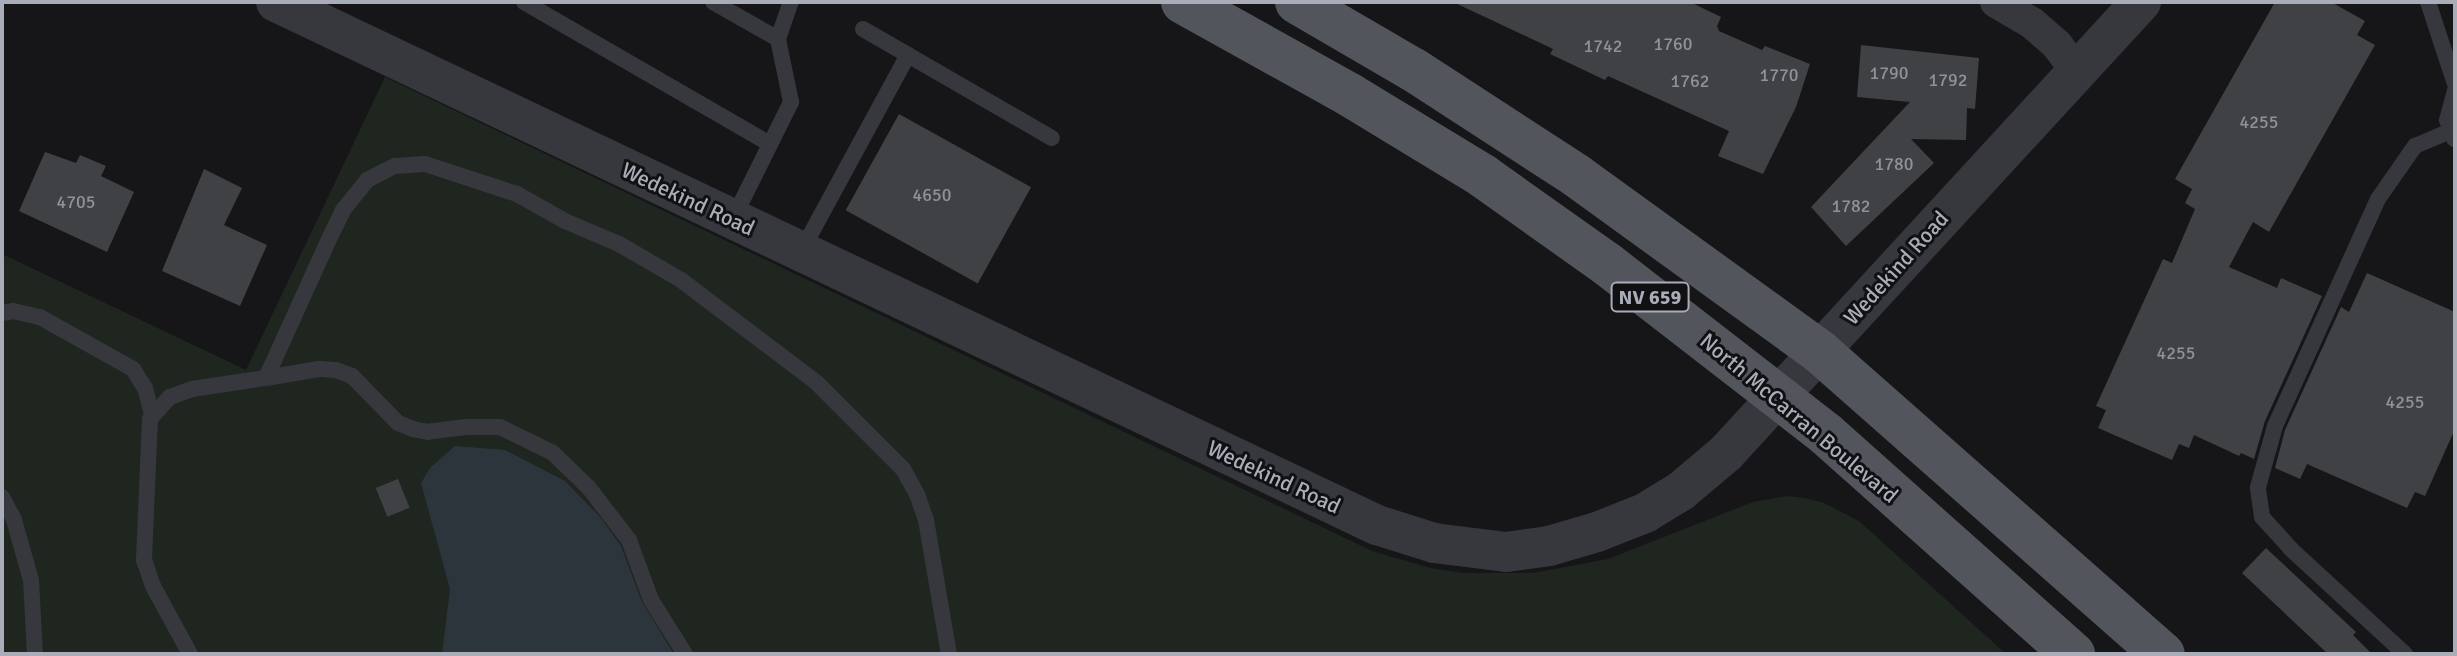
<!DOCTYPE html>
<html>
<head>
<meta charset="utf-8">
<style>
	body { margin:0 }
	#map { position:relative; width:2457px; height:656px; overflow:hidden; background:#161618; font-family:Signika,sans-serif }
	div>[style] { position:absolute }
	.green>* { inset:0; background:#1e261f }
	.water>* { inset:0; background:#2c353c }
	.building>* { inset:0; background:#404145; transform-origin:0 0 }
	.service>* { height:16px; margin:-8px; padding:0 8px; transform-origin:8px; border-radius:8px; background:#37383d }
	.minor>* { height:32px; margin:-16px; padding:0 16px; transform-origin:16px; border-radius:16px; background:#37383d }
	.tertiary>* { height:40px; margin:-20px; padding:0 20px; transform-origin:20px; border-radius:20px; background:#37383d }
	.primary>* { height:44px; margin:-22px; padding:0 22px; transform-origin:22px; border-radius:22px; background:#53555c }
	span { translate:-50% -50%; white-space:nowrap; text-align:center; line-height:1.15; -webkit-text-stroke:6px #111113; paint-order:stroke }
	.number-label { font-size:18px; color:#8e929b }
	.number-label span { -webkit-text-stroke-width:0 }
	.shield-label span { padding:2px 6px; background:#111113; border:2px solid; border-radius:6px; -webkit-text-stroke-width:0 }
	.shield-label { font-size:20px; color:#a8adb8; font-weight:700 }
	.street-label { font-size:22px; color:#a8adb8 }
	.frame { position:absolute; inset:0; border:4px solid #a8adb8; pointer-events:none }
</style>
</head>
<body>
<div id="map">
	<div class="green">
		<div style="clip-path:polygon(385px 77px,1372px 551px,1430px 568px,1464px 573px,1533px 573px,1608px 559px,1753px 502px,1788px 496px,1805px 498px,1824px 503px,1859px 521px,2006px 654px,2px 654px,2px 254px,246px 370px)"></div>
	</div>
	<div class="water">
		<div style="clip-path:polygon(455px 446px,505px 450px,565px 481px,601px 518px,621px 546px,642px 602px,674px 654px,442px 654px,450px 589px,421px 483px,430px 468px)"></div>
	</div>
	<div class="building">
		<div style="clip-path:polygon(1453px 2px,1690px 2px,1721px 17px,1717px 26px,1719px 31px,1762px 50px,1765px 46px,1810px 64px,1796px 107px,1763px 174px,1718px 156px,1729px 131px,1608px 76px,1605px 80px,1550px 54px,1553px 49px)"></div>
		<div style="clip-path:polygon(2275px 2px,2331px 2px,2365px 21px,2357px 35px,2375px 45px,2269px 232px,2253px 222px,2229px 267px,2277px 288px,2281px 278px,2322px 296px,2265px 421px,2254px 459px,2241px 453px,2239px 456px,2194px 435px,2189px 448px,2179px 444px,2172px 460px,2098px 428px,2106px 410px,2096px 406px,2163px 259px,2172px 263px,2195px 209px,2185px 203px,2192px 189px,2175px 179px)"></div>
		<div style="clip-path:polygon(1861px 45px,1979px 58px,1975px 109px,1967px 108px,1966px 140px,1911px 139px,1934px 163px,1846px 246px,1811px 207px,1910px 102px,1857px 97px)"></div>
		<div style="left:899px;top:114px;width:151px;height:110px;rotate:29deg"></div>
		<div style="clip-path:polygon(45px 152px,76px 163px,80px 155px,106px 166px,101px 176px,134px 192px,107px 252px,19px 211px)"></div>
		<div style="clip-path:polygon(204px 169px,242px 188px,224px 225px,267px 245px,240px 306px,162px 271px)"></div>
		<div style="clip-path:polygon(2367px 273px,2455px 312px,2455px 429px,2425px 496px,2415px 492px,2407px 508px,2307px 464px,2300px 479px,2275px 468px,2285px 430px,2341px 307px,2349px 312px)"></div>
		<div style="left:398px;top:479px;width:31px;height:24px;rotate:68deg"></div>
		<div style="clip-path:polygon(2266px 548px,2356px 632px,2353px 635px,2372px 654px,2328px 654px,2242px 573px)"></div>
	</div>
	<div class="service">
		<div style="left:524px;top:2px;width:284px;rotate:30deg"></div>
		<div style="left:713px;top:2px;width:75px;rotate:29.6deg"></div>
		<div style="left:2428px;top:2px;width:86px;rotate:71.8deg"></div>
		<div style="left:863px;top:29px;width:52px;rotate:30deg"></div>
		<div style="left:2454px;top:139px;width:20px;rotate:-110deg"></div>
		<div style="left:2447px;top:120px;width:30px;rotate:-75deg"></div>
		<div style="left:733px;top:219px;width:131px;rotate:-63.6deg"></div>
		<div style="left:791px;top:102px;width:64px;rotate:-101.7deg"></div>
		<div style="left:778px;top:39px;width:39px;rotate:-71deg"></div>
		<div style="left:802px;top:250px;width:222px;rotate:-61.5deg"></div>
		<div style="left:908px;top:55px;width:166px;rotate:30deg"></div>
		<div style="left:2px;top:313px;width:11px;rotate:-10deg"></div>
		<div style="left:13px;top:311px;width:28px;rotate:13deg"></div>
		<div style="left:40px;top:317px;width:107px;rotate:29.2deg"></div>
		<div style="left:133px;top:369px;width:22px;rotate:58deg"></div>
		<div style="left:145px;top:388px;width:28px;rotate:75deg"></div>
		<div style="left:2px;top:497px;width:26px;rotate:62deg"></div>
		<div style="left:14px;top:520px;width:62px;rotate:74.2deg"></div>
		<div style="left:31px;top:580px;width:74px;rotate:86.9deg"></div>
		<div style="left:190px;top:654px;width:77px;rotate:-118.6deg"></div>
		<div style="left:153px;top:586px;width:28px;rotate:-109deg"></div>
		<div style="left:144px;top:560px;width:141px;rotate:-87.6deg"></div>
		<div style="left:150px;top:419px;width:30px;rotate:-48deg"></div>
		<div style="left:170px;top:397px;width:23px;rotate:-20deg"></div>
		<div style="left:192px;top:389px;width:75px;rotate:-8.5deg"></div>
		<div style="left:685px;top:654px;width:64px;rotate:-122.2deg"></div>
		<div style="left:651px;top:600px;width:64px;rotate:-110.1deg"></div>
		<div style="left:629px;top:540px;width:66px;rotate:-127.6deg"></div>
		<div style="left:589px;top:488px;width:50px;rotate:-135.8deg"></div>
		<div style="left:553px;top:453px;width:59px;rotate:-153.9deg"></div>
		<div style="left:500px;top:427px;width:34px;rotate:180deg"></div>
		<div style="left:466px;top:427px;width:38px;rotate:173deg"></div>
		<div style="left:428px;top:432px;width:15px;rotate:-169deg"></div>
		<div style="left:413px;top:429px;width:16px;rotate:-158deg"></div>
		<div style="left:398px;top:423px;width:66px;rotate:-134.4deg"></div>
		<div style="left:352px;top:376px;width:17px;rotate:-159deg"></div>
		<div style="left:336px;top:370px;width:17px;rotate:-177deg"></div>
		<div style="left:319px;top:369px;width:54px;rotate:170.4deg"></div>
		<div style="left:266px;top:378px;width:157px;rotate:-65.6deg"></div>
		<div style="left:331px;top:235px;width:28px;rotate:-64deg"></div>
		<div style="left:343px;top:210px;width:38px;rotate:-51deg"></div>
		<div style="left:367px;top:180px;width:31px;rotate:-27deg"></div>
		<div style="left:395px;top:166px;width:30px;rotate:-4deg"></div>
		<div style="left:425px;top:164px;width:97px;rotate:18.1deg"></div>
		<div style="left:517px;top:194px;width:55px;rotate:29.4deg"></div>
		<div style="left:565px;top:221px;width:59px;rotate:23.1deg"></div>
		<div style="left:619px;top:244px;width:72px;rotate:30.1deg"></div>
		<div style="left:681px;top:280px;width:171px;rotate:37.1deg"></div>
		<div style="left:817px;top:383px;width:122px;rotate:45deg"></div>
		<div style="left:903px;top:469px;width:29px;rotate:61deg"></div>
		<div style="left:917px;top:494px;width:28px;rotate:71deg"></div>
		<div style="left:926px;top:520px;width:136px;rotate:80.3deg"></div>
		<div style="left:2405px;top:654px;width:155px;rotate:-137.4deg"></div>
		<div style="left:2291px;top:549px;width:43px;rotate:-132.2deg"></div>
		<div style="left:2262px;top:517px;width:30px;rotate:-98deg"></div>
		<div style="left:2258px;top:487px;width:63px;rotate:-74.4deg"></div>
		<div style="left:2275px;top:426px;width:249px;rotate:-65.6deg"></div>
		<div style="left:2378px;top:199px;width:65px;rotate:-55.1deg"></div>
		<div style="left:2415px;top:146px;width:38px;rotate:-23deg"></div>
	</div>
	<div class="minor">
		<div style="left:1996px;top:2px;width:42px;rotate:30.3deg"></div>
		<div style="left:2032px;top:23px;width:33px;rotate:41deg"></div>
		<div style="left:2057px;top:45px;width:31px;rotate:53deg"></div>
	</div>
	<div class="tertiary">
		<div style="left:276px;top:2px;width:1219px;rotate:25.41deg"></div>
		<div style="left:1377px;top:525px;width:60px;rotate:17.5deg"></div>
		<div style="left:1434px;top:543px;width:73px;rotate:7.1deg"></div>
		<div style="left:1506px;top:552px;width:43px;rotate:-7.9deg"></div>
		<div style="left:1549px;top:546px;width:50px;rotate:-16.3deg"></div>
		<div style="left:1597px;top:532px;width:52px;rotate:-21.6deg"></div>
		<div style="left:1645px;top:513px;width:42px;rotate:-31.4deg"></div>
		<div style="left:1681px;top:491px;width:59px;rotate:-40.2deg"></div>
		<div style="left:1726px;top:453px;width:613px;rotate:-47.38deg"></div>
	</div>
	<div class="primary">
		<div style="left:1183px;top:2px;width:191px;rotate:29.1deg"></div>
		<div style="left:1350px;top:95px;width:156px;rotate:31.3deg"></div>
		<div style="left:1483px;top:176px;width:152px;rotate:35.4deg"></div>
		<div style="left:1607px;top:264px;width:277px;rotate:37.8deg"></div>
		<div style="left:1826px;top:434px;width:331px;rotate:41.7deg"></div>
		<div style="left:1297px;top:2px;width:135px;rotate:30.2deg"></div>
		<div style="left:1414px;top:70px;width:194px;rotate:33deg"></div>
		<div style="left:1577px;top:176px;width:300px;rotate:35.9deg"></div>
		<div style="left:1820px;top:352px;width:457px;rotate:41.4deg"></div>
	</div>
	<div class="number-label">
		<span style="left:1673px;top:44px">1760</span>
		<span style="left:1603px;top:46px">1742</span>
		<span style="left:1889px;top:73px">1790</span>
		<span style="left:1779px;top:75px">1770</span>
		<span style="left:1948px;top:80px">1792</span>
		<span style="left:1690px;top:81px">1762</span>
		<span style="left:2259px;top:122px">4255</span>
		<span style="left:1894px;top:164px">1780</span>
		<span style="left:932px;top:195px">4650</span>
		<span style="left:76px;top:202px">4705</span>
		<span style="left:1851px;top:206px">1782</span>
		<span style="left:2176px;top:353px">4255</span>
		<span style="left:2405px;top:402px">4255</span>
	</div>
	<div class="shield-label">
		<span style="left:1650px;top:297px">NV 659</span>
	</div>
	<div class="street-label">
		<span style="left:688px;top:199px;rotate:25deg">Wedekind Road</span>
		<span style="left:1896px;top:268px;rotate:-48deg">Wedekind Road</span>
		<span style="left:1799px;top:418px;rotate:40deg">North McCarran Boulevard</span>
		<span style="left:1274px;top:477px;rotate:25deg">Wedekind Road</span>
	</div>
	<div class="frame"></div>
</div>
</body>
</html>
